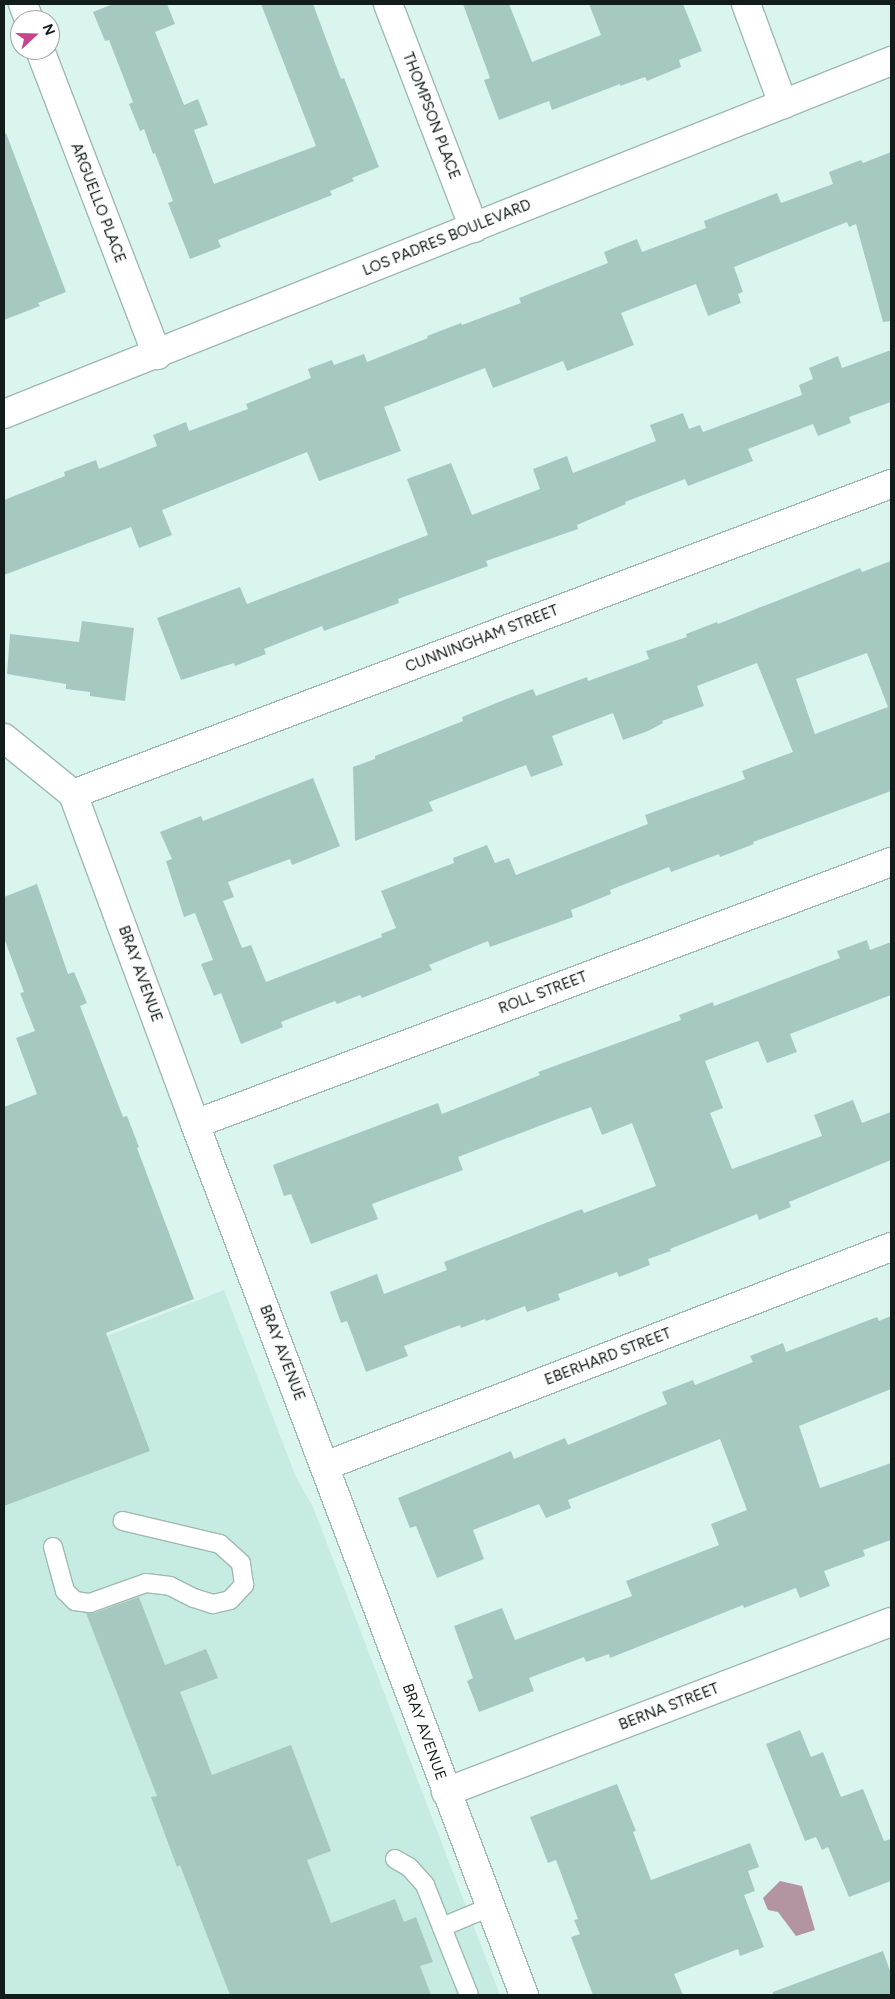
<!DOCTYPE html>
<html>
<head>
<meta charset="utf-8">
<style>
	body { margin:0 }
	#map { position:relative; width:895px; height:1999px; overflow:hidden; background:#daf5ee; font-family:Figtree,sans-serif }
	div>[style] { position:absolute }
	.built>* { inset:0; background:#c6ebe2 }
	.water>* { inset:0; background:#b294a2 }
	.building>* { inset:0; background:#a5c9c0 }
	.roads { filter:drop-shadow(1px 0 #9fb9b2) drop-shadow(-1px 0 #9fb9b2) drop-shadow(0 1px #9fb9b2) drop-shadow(0 -1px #9fb9b2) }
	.lane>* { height:18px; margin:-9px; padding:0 9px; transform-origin:9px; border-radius:9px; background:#fff }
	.street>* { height:28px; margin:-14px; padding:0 14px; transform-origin:14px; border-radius:14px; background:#fff }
	.secondary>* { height:28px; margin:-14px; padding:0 14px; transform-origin:14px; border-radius:14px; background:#fff }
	span { translate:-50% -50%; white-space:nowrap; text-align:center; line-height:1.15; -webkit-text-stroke:4px #fff; paint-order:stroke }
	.street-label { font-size:15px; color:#121c1a }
	.frame { position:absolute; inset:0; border:5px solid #121c1a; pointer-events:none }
	.north { position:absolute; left:10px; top:10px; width:50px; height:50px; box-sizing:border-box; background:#fff; border:1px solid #a0a4a3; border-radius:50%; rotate:69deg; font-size:14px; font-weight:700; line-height:20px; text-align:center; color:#121c1a }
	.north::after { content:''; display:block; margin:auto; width:18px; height:22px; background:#c5448e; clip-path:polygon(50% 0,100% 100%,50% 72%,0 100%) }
</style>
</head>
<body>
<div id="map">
	<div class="built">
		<div style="clip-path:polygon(4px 1121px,92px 1342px,224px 1290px,296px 1477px,313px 1507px,500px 1995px,4px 1995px)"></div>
	</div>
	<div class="water">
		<div style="clip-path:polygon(780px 1881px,802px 1886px,815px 1930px,796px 1936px,778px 1912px,768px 1910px,763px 1898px)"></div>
	</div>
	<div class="building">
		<div style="clip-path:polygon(113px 4px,167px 4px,175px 24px,155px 32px,184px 105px,198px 99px,208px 125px,194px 130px,214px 184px,316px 146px,261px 4px,313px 4px,341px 79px,344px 78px,379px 167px,352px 178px,354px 181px,330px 191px,332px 195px,218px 240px,221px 247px,190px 259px,168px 203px,173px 201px,155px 153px,153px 154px,144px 129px,140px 131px,129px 104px,133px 102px,109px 40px,105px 41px,93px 12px)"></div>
		<div style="clip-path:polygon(463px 4px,509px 4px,532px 62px,601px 35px,589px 4px,683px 4px,702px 51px,679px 60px,681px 67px,647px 81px,645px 77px,620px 86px,620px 84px,552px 110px,549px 101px,499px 120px,484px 80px,490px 78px)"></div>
		<div style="clip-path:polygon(6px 133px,66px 292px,38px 303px,40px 306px,4px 320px,4px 134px)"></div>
		<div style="clip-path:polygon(891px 152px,891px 321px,883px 322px,856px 224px,849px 227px,847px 222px,734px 267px,743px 292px,738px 294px,741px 303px,708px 316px,696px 284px,621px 313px,634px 345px,567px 371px,563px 361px,493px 388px,485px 368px,384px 407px,401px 451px,319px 481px,307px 452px,162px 510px,172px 535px,139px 548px,131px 527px,4px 575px,4px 500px,65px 476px,64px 472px,96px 460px,99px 469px,157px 446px,153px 435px,186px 422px,189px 431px,248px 409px,246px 404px,311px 378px,308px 369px,332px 360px,334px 365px,364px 354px,367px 362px,428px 338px,427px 336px,461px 323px,462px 325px,521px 303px,519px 298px,608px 263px,604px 252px,637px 239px,642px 252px,706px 228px,704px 221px,777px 193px,781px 203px,833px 184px,829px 172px,861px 160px,863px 163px)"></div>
		<div style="clip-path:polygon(891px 350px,891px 402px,849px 417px,851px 423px,818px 436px,813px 424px,748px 449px,753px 461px,688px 486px,685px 479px,625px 502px,626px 504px,577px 525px,578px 529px,486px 561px,488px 566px,398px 599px,399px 603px,324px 631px,322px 626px,264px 649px,266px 654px,235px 666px,234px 663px,181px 680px,157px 618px,240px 587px,247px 604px,428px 535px,407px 479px,451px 463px,472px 515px,540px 489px,533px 469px,567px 456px,573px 473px,656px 441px,650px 425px,683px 413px,689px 429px,700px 425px,703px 432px,802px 395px,799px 385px,813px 379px,809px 368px,838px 356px,842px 368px)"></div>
		<div style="clip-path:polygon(evenodd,891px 561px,891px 791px,753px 842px,754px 844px,720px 857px,719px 854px,671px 872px,669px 867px,610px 890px,611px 894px,571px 910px,573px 917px,490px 947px,488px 941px,429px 965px,432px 970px,362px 998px,360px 995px,337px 1004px,335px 1001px,281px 1022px,283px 1027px,241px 1044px,221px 993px,214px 996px,201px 964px,213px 960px,195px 913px,184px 917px,166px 861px,172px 859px,160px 832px,201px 816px,203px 821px,313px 778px,340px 846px,292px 865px,290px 859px,228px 882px,234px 897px,223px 901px,242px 948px,251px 945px,266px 982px,382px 937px,381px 934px,396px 928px,381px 891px,454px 863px,453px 858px,487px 845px,495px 863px,509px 858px,516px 875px,648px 824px,645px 815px,745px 779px,742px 771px,793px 752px,757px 663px,697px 686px,704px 706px,662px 721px,663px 723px,648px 731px,623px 740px,613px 713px,552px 736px,563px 765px,531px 777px,526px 765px,429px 802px,433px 811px,355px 841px,353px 767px,375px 759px,375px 756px,463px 721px,462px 717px,514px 696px,533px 689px,536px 696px,587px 677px,588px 681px,649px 659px,646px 651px,687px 637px,686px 634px,717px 622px,718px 624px,860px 568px,862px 572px,891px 561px,867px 653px,888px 707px,815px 734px,796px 679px,867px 653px)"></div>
		<div style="clip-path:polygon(82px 621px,134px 628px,125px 701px,90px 696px,90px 692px,66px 689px,66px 684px,7px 674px,10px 634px,79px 642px)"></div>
		<div style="clip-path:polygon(37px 884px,68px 974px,74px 972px,87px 1003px,80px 1006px,123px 1117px,127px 1116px,139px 1147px,137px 1148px,194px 1299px,106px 1333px,150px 1451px,4px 1506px,4px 1107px,37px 1094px,16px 1038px,35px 1031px,20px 993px,24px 992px,4px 938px,4px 897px)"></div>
		<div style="clip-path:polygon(867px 940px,870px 950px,891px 942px,891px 995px,790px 1034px,797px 1052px,767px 1063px,758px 1041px,705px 1061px,723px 1108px,710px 1113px,732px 1169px,822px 1136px,814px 1115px,853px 1100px,862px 1123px,891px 1112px,891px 1160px,789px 1202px,791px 1207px,759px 1220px,757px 1214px,670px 1249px,671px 1251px,648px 1259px,650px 1265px,619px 1277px,617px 1272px,558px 1294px,560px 1300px,527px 1312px,525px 1306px,486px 1321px,485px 1319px,461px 1328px,460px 1325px,404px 1346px,408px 1356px,366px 1372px,347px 1321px,341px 1323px,330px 1292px,377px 1274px,384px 1294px,447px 1270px,444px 1262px,582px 1209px,584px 1213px,656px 1186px,632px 1123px,602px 1135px,591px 1107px,560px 1118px,458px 1157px,463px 1170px,372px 1204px,378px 1219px,311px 1244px,291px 1194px,284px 1196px,273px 1165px,438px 1103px,442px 1114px,540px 1075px,538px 1072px,681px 1020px,679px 1015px,713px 1002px,714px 1006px,840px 958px,837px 951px)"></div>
		<div style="clip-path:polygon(891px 1316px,891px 1389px,799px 1426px,820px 1488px,891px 1463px,891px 1540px,863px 1550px,865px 1556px,824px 1571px,830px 1586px,800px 1598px,796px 1588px,744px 1608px,743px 1605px,610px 1658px,609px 1654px,586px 1662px,584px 1657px,529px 1678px,534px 1691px,479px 1712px,467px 1681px,473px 1678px,454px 1626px,502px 1608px,515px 1640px,632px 1596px,626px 1581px,719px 1545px,711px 1524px,747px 1510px,720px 1439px,568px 1500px,571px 1508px,546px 1518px,539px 1504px,473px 1530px,484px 1559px,437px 1578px,416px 1526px,410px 1528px,398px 1498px,511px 1451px,514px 1459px,565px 1438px,568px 1445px,667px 1404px,662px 1392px,693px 1380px,695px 1385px,753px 1362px,750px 1356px,783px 1343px,786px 1352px,877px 1317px,879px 1321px)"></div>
		<div style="clip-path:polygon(139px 1597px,165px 1665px,206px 1649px,218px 1678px,180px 1692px,212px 1775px,291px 1745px,331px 1851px,307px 1860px,331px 1923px,395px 1899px,404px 1922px,416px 1917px,433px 1962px,420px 1966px,431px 1995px,230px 1995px,180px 1865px,177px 1867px,151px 1797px,157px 1796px,86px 1613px,94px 1613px)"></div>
		<div style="clip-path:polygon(800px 1730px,811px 1757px,823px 1752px,841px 1797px,863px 1789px,884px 1841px,891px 1839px,891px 1881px,849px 1897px,828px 1847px,822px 1850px,816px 1837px,805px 1841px,766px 1744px)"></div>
		<div style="clip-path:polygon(617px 1784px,636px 1831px,633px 1832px,651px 1880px,750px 1843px,759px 1867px,748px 1871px,755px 1891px,744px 1895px,764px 1947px,740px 1956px,738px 1949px,674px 1974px,683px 1995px,593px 1995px,571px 1937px,580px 1934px,574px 1920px,578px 1919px,556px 1860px,548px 1863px,530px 1817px)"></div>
		<div style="clip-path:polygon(883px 1951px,891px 1974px,891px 1995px,773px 1995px,773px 1992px)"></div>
	</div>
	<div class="roads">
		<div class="lane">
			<div style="left:53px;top:1547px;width:46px;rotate:74.7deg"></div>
			<div style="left:65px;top:1591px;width:14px;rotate:45deg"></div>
			<div style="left:75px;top:1601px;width:15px;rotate:8deg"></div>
			<div style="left:90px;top:1603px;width:59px;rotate:-19.7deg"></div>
			<div style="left:146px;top:1583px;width:24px;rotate:7deg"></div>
			<div style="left:170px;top:1586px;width:27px;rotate:27deg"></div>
			<div style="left:194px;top:1598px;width:20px;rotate:18deg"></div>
			<div style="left:213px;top:1604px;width:17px;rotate:-13deg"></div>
			<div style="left:230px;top:1600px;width:21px;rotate:-47deg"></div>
			<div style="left:244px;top:1585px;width:22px;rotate:-98deg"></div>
			<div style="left:241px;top:1563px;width:28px;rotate:-138deg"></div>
			<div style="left:220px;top:1544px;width:100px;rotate:-166.7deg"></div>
			<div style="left:395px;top:1859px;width:16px;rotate:30deg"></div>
			<div style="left:409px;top:1867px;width:24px;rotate:48deg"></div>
			<div style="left:425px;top:1885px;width:118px;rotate:68.2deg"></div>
			<div style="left:442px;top:1927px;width:52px;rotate:-22.6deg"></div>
		</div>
		<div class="street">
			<div style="left:23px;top:4px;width:17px;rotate:69deg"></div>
			<div style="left:388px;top:4px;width:240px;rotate:69deg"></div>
			<div style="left:746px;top:4px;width:107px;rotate:69.7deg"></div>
			<div style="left:40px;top:50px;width:327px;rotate:69deg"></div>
			<div style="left:4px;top:738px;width:89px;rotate:39.1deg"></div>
			<div style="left:73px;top:794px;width:352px;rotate:69.7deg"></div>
			<div style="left:195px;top:1124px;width:931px;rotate:69.31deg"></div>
			<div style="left:73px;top:794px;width:875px;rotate:-20.76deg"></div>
			<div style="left:195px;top:1124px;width:744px;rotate:-20.63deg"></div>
			<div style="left:325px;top:1466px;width:607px;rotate:-21.15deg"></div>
			<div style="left:446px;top:1792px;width:476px;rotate:-20.9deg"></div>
		</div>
		<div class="secondary">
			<div style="left:4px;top:414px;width:955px;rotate:-21.7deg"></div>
		</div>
	</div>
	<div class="street-label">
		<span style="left:431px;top:116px;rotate:69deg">THOMPSON PLACE</span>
		<span style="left:98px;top:203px;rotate:69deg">ARGUELLO PLACE</span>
		<span style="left:447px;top:238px;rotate:-22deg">LOS PADRES BOULEVARD</span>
		<span style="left:482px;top:639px;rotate:-21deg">CUNNINGHAM STREET</span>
		<span style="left:140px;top:974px;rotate:70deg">BRAY AVENUE</span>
		<span style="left:543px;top:993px;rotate:-21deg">ROLL STREET</span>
		<span style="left:282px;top:1353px;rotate:69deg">BRAY AVENUE</span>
		<span style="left:608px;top:1357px;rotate:-21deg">EBERHARD STREET</span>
		<span style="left:669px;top:1707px;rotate:-21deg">BERNA STREET</span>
		<span style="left:424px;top:1732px;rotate:70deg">BRAY AVENUE</span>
	</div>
	<div class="frame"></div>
	<div class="north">N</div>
</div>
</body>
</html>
